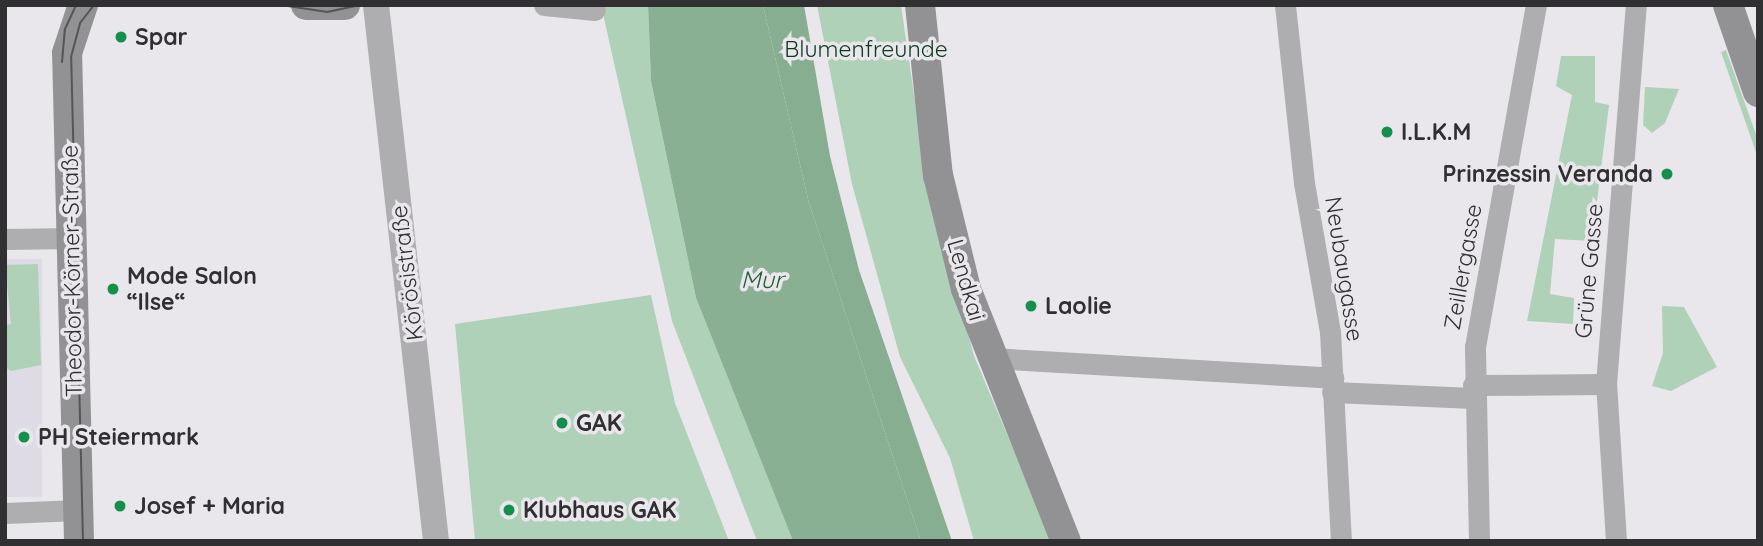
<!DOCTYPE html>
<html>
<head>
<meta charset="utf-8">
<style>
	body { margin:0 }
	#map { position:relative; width:1763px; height:546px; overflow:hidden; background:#e9e7ec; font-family:Quicksand,sans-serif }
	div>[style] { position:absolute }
	.built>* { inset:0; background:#dedae6; transform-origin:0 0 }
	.green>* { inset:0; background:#afd1b7 }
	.forest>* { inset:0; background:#87ae91 }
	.water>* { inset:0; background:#89b093 }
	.minor>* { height:21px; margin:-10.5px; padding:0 10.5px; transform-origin:10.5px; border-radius:10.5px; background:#aeadb0 }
	.tertiary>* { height:26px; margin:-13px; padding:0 13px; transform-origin:13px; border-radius:13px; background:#aeadb0 }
	.secondary>* { height:30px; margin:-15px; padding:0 15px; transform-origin:15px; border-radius:15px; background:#929194 }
	.tram>* { height:2px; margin:-1px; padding:0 1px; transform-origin:1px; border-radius:1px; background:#555456 }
	.dots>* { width:19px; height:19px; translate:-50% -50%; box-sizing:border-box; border:4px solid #e9e7ec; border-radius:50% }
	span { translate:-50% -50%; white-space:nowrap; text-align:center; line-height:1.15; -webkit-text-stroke:7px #e9e7ec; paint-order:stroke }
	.poi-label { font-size:23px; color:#302f31; font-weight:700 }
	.left { translate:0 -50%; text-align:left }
	.right { translate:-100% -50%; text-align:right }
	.park-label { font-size:23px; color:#0b3b1e }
	.street-label { font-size:23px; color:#302f31 }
	.water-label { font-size:24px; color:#235f38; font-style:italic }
	.frame { position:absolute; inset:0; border:7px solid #302f31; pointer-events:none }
</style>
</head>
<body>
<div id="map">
	<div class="built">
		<div style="left:42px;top:259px;width:238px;height:37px;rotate:90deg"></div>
	</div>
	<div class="green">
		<div style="clip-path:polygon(601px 5px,648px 5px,651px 81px,696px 298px,793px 541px,757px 541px,672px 321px)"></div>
		<div style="clip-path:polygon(817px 5px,901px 5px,925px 171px,974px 356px,1052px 541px,974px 541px,950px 458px,900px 357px,852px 184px)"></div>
		<div style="clip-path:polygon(1726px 50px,1758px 140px,1758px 158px,1721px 52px)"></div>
		<div style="clip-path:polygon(1561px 56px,1595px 56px,1595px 102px,1609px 105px,1592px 241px,1555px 239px,1550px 294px,1574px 298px,1573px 324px,1527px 321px,1572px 95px,1556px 86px)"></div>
		<div style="clip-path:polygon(1645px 87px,1679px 89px,1665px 123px,1652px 133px,1643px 125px)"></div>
		<div style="clip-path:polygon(38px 264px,41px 365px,11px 371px,5px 367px,5px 325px,11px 324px,5px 265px)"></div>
		<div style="clip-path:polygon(651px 295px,675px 403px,729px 541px,475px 541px,455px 324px)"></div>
		<div style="clip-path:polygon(1662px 306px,1684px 307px,1717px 367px,1671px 391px,1652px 386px,1663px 353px)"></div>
	</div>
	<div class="forest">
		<div style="clip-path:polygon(763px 5px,804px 5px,830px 156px,859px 270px,952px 541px,921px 541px,809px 203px)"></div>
	</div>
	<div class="water">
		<div style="clip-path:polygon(648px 5px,763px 5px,809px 203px,921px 541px,793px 541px,696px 298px,651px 81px)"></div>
	</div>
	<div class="minor">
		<div style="left:544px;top:5px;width:51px;rotate:5.6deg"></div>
		<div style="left:1285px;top:5px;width:179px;rotate:83.9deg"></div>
		<div style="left:1304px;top:183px;width:151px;rotate:80.1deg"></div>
		<div style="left:1330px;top:332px;width:209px;rotate:87deg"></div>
		<div style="left:5px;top:239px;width:66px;rotate:-0.9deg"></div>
		<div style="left:990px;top:358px;width:344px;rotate:3.3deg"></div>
		<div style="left:1473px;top:385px;width:133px;rotate:-0.4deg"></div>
		<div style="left:1332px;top:392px;width:142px;rotate:2.4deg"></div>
		<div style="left:5px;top:513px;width:73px;rotate:-2.4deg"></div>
		<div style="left:1479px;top:541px;width:194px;rotate:-91.2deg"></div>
		<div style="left:1475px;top:347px;width:347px;rotate:-79.9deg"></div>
		<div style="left:1616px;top:541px;width:157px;rotate:-93.6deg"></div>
		<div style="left:1606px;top:384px;width:380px;rotate:-85.5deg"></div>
	</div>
	<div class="tertiary">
		<div style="left:376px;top:5px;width:539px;rotate:83.61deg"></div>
	</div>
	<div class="secondary">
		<div style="left:306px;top:5px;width:39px"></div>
		<div style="left:920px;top:5px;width:171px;rotate:84deg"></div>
		<div style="left:938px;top:175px;width:117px;rotate:76.2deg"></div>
		<div style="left:966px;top:289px;width:271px;rotate:68.4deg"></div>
		<div style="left:1728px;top:5px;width:92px;rotate:71deg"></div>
		<div style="left:79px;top:541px;width:488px;rotate:-91.4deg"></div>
		<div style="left:67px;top:53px;width:51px;rotate:-71.6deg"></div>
	</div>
	<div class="tram">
		<div style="left:281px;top:5px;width:47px;rotate:8.7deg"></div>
		<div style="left:327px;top:12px;width:35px;rotate:-12deg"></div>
		<div style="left:62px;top:62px;width:33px;rotate:-85deg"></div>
		<div style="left:65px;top:29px;width:26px;rotate:-65deg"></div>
		<div style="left:83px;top:541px;width:484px;rotate:-91.4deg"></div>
		<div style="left:71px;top:57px;width:35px;rotate:-75deg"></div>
		<div style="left:80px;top:23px;width:23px;rotate:-52deg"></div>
	</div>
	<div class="dots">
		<div style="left:121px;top:37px;background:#14904c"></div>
		<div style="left:1387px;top:132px;background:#14904c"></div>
		<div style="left:1667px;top:174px;background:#14904c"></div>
		<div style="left:113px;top:289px;background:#14904c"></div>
		<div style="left:1031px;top:306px;background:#14904c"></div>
		<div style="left:562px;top:423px;background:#14904c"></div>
		<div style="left:24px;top:437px;background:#14904c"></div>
		<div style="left:120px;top:506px;background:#14904c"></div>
		<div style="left:509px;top:510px;background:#14904c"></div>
	</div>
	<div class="poi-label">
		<span class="left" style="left:135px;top:37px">Spar</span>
		<span class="left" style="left:1401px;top:132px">I.L.K.M</span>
		<span class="right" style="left:1653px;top:174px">Prinzessin Veranda</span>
		<span class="left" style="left:127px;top:289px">Mode Salon<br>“Ilse“</span>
		<span class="left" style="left:1045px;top:306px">Laolie</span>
		<span class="left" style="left:576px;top:423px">GAK</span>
		<span class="left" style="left:38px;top:437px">PH Steiermark</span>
		<span class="left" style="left:134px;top:506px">Josef + Maria</span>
		<span class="left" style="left:523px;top:510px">Klubhaus GAK</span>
	</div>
	<div class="park-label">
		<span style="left:866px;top:49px">Blumenfreunde</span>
	</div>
	<div class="street-label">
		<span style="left:1463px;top:267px;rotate:-80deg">Zeillergasse</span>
		<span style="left:1344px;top:269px;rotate:81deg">Neubaugasse</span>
		<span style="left:72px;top:271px;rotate:-91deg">Theodor-Körner-Straße</span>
		<span style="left:1589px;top:271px;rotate:-85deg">Grüne Gasse</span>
		<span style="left:407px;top:273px;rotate:-97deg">Körösistraße</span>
		<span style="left:966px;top:280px;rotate:74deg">Lendkai</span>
	</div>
	<div class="water-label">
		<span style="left:762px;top:280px">Mur</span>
	</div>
	<div class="frame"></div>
</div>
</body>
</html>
